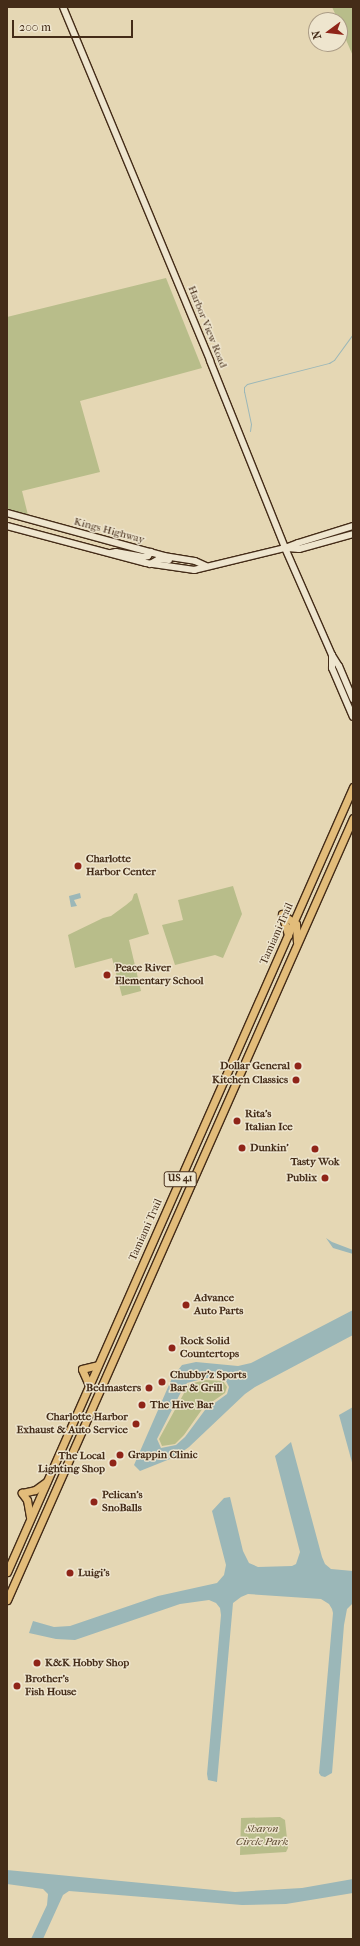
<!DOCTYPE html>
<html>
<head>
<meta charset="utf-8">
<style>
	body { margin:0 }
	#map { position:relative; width:360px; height:1946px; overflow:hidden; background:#e5d7b4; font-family:"IM FELL French Canon",serif }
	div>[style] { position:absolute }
	.green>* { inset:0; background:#b8bd8a }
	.water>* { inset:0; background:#9bb7b8 }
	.stream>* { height:1px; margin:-0.5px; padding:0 0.5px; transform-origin:0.5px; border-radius:0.5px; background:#9bb7b8 }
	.roads { filter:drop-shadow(1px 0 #442c18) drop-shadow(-1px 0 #442c18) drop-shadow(0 1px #442c18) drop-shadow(0 -1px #442c18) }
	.secondary>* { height:6px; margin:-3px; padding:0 3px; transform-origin:3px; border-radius:3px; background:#eee5ce }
	.primary>* { height:7px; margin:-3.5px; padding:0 3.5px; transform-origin:3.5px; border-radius:3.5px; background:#e2bc7a }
	.dots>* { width:11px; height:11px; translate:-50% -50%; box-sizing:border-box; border:2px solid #eee5ce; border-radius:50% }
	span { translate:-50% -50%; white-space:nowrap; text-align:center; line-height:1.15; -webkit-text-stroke:3px #eee5ce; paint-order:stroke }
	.shield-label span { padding:1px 3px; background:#eee5ce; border:1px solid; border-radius:3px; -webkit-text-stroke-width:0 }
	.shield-label { font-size:10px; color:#442c18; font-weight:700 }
	.street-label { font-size:11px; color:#442c18 }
	.poi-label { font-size:11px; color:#442c18; font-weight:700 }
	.left { translate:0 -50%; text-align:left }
	.right { translate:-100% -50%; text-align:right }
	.park-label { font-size:11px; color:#5b492f; font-style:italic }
	.frame { position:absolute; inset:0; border:8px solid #442c18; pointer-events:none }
	.north { position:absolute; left:308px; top:12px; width:40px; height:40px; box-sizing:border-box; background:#eee5ce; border:1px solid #aa9b85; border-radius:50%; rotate:255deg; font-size:11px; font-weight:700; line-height:16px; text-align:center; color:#442c18 }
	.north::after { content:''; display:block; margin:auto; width:14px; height:18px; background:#8f2418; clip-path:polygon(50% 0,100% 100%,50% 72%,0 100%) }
	.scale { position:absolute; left:12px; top:20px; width:121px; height:18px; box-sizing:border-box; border:2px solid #442c18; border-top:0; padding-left:5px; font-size:12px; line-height:14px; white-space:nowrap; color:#442c18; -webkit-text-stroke:3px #eee5ce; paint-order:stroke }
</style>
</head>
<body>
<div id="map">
	<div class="green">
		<div style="clip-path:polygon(332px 7px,353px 7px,353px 56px,340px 26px,340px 20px,338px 20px)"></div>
		<div style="clip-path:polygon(166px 278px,202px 368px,80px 401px,100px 472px,22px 491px,28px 515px,7px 509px,7px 317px)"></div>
		<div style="clip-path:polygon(233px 886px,242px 914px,223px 958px,215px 955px,175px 965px,162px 925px,183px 920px,178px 900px)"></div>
		<div style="clip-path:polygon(137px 893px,149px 934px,129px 940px,141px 991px,122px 996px,112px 958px,75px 968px,68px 935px,103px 918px,111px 916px,126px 905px,132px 900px,134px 894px)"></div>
		<div style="clip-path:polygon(206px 1380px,223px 1381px,227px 1387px,225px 1393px,203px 1408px,184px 1435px,175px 1444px,162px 1446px,159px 1439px,189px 1384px)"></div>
		<div style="clip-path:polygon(280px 1817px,285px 1820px,288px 1848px,286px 1852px,240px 1855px,241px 1818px)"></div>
	</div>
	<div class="water">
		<div style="clip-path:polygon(80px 893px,81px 898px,74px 900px,77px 906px,71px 907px,69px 896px)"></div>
		<div style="clip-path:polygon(326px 1238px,332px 1242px,353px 1250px,353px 1254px,333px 1248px)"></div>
		<div style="clip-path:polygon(evenodd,353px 1310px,353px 1335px,255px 1387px,245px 1394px,189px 1447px,175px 1457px,140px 1471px,134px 1465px,172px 1378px,182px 1365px,196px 1362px,238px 1366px,251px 1363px,353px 1310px,206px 1378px,225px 1379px,229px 1387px,227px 1394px,205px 1410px,185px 1437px,176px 1445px,161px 1448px,157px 1439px,180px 1394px,187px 1383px,206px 1378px)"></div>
		<div style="clip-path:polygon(353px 1407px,353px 1466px,339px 1415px)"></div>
		<div style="clip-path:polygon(291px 1442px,322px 1557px,325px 1564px,331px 1569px,353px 1571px,353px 1603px,347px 1609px,344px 1625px,332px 1773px,325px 1777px,321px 1776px,319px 1773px,333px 1613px,332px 1609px,329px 1604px,321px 1599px,248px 1594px,241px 1597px,233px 1603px,217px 1782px,208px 1780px,207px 1774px,221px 1615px,220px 1608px,216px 1603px,209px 1600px,180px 1604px,75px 1640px,56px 1639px,29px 1633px,33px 1621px,54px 1627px,70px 1626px,158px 1596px,217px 1583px,224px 1575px,226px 1565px,212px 1511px,224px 1498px,230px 1497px,243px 1551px,249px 1563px,258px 1567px,292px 1566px,296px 1564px,300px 1552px,275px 1456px)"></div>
		<div style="clip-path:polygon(7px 1870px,235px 1892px,302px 1888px,353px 1879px,353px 1893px,286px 1904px,242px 1905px,69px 1891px,63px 1895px,43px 1939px,31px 1939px,47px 1905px,48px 1894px,43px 1889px,7px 1884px)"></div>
	</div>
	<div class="stream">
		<div style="left:250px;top:431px;width:7px;rotate:-82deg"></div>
		<div style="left:251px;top:424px;width:33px;rotate:-102deg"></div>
		<div style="left:244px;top:392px;width:5px;rotate:-90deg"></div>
		<div style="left:244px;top:387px;width:4px;rotate:-45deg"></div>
		<div style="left:247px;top:384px;width:85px;rotate:-14.4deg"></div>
		<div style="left:329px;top:363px;width:6px;rotate:-31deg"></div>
		<div style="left:334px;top:360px;width:32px;rotate:-54deg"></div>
	</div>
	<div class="roads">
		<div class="secondary">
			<div style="left:63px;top:7px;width:383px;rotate:67.4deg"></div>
			<div style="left:210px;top:361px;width:201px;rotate:68.1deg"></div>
			<div style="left:285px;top:548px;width:117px;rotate:66.3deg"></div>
			<div style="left:332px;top:655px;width:13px;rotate:58deg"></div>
			<div style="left:339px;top:666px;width:36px;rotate:67deg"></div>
			<div style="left:7px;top:513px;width:163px;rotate:15.3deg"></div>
			<div style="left:164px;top:556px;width:31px;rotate:9deg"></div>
			<div style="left:195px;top:561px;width:12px;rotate:24deg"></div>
			<div style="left:7px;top:526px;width:144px;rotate:14.9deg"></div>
			<div style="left:146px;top:563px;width:49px;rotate:8.3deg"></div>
			<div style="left:194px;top:570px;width:94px;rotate:-13.6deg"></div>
			<div style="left:285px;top:548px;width:14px;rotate:-21deg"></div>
			<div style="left:298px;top:543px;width:58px;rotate:-17.2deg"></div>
			<div style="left:287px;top:548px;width:12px;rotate:5deg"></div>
			<div style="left:299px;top:549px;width:56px;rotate:-15.5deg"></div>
			<div style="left:111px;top:553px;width:5px;rotate:-11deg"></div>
			<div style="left:116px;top:552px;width:28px;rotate:10deg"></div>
			<div style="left:144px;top:557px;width:4px;rotate:-14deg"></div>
			<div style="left:148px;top:556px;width:5px;rotate:-53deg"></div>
			<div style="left:150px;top:564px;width:10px;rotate:-29deg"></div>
			<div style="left:159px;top:559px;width:10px;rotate:6deg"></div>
			<div style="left:332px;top:655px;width:13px;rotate:90deg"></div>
			<div style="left:332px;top:668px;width:53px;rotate:66.8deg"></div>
		</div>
		<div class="primary">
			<div style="left:282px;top:914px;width:17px;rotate:36deg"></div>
			<div style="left:296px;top:924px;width:17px;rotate:87deg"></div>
			<div style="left:282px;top:914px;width:22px;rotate:74deg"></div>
			<div style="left:89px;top:1385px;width:17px;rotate:-114deg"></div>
			<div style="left:82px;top:1369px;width:16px;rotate:-14deg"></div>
			<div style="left:30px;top:1517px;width:17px;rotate:-100deg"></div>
			<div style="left:27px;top:1500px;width:9px;rotate:-126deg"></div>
			<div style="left:22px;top:1493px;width:13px;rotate:-13deg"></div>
			<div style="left:35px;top:1490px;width:14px;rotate:-36deg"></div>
			<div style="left:7px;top:1572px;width:858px;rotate:-66.21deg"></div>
			<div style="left:7px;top:1600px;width:855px;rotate:-66.13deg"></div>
		</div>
	</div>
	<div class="dots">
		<div style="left:78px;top:866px;background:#8f2418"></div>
		<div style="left:107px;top:975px;background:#8f2418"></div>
		<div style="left:298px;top:1066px;background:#8f2418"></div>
		<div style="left:296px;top:1080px;background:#8f2418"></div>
		<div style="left:237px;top:1121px;background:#8f2418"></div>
		<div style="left:242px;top:1148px;background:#8f2418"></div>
		<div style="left:315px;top:1149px;background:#8f2418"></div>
		<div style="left:325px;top:1178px;background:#8f2418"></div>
		<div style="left:186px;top:1305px;background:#8f2418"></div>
		<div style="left:172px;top:1348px;background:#8f2418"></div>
		<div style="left:162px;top:1382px;background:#8f2418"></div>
		<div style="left:149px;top:1388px;background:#8f2418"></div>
		<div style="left:142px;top:1405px;background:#8f2418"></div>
		<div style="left:136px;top:1424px;background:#8f2418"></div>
		<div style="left:120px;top:1455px;background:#8f2418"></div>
		<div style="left:113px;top:1463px;background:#8f2418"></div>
		<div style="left:94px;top:1502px;background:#8f2418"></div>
		<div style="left:70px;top:1573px;background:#8f2418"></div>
		<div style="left:37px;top:1663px;background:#8f2418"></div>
		<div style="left:17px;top:1686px;background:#8f2418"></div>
	</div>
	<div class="shield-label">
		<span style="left:180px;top:1179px">US 41</span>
	</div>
	<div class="street-label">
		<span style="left:207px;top:327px;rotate:68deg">Harbor View Road</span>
		<span style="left:109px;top:531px;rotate:15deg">Kings Highway</span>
		<span style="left:277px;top:934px;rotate:-66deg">Tamiami Trail</span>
		<span style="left:146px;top:1230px;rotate:-66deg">Tamiami Trail</span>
	</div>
	<div class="poi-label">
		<span class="left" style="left:86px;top:866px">Charlotte<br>Harbor Center</span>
		<span class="left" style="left:115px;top:975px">Peace River<br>Elementary School</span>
		<span class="right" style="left:290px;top:1066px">Dollar General</span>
		<span class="right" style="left:288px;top:1080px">Kitchen Classics</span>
		<span class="left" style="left:245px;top:1121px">Rita's<br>Italian Ice</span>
		<span class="left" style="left:250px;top:1148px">Dunkin'</span>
		<span style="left:315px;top:1162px">Tasty Wok</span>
		<span class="right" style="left:317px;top:1178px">Publix</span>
		<span class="left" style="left:194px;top:1305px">Advance<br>Auto Parts</span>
		<span class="left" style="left:180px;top:1348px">Rock Solid<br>Countertops</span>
		<span class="left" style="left:170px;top:1382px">Chubby'z Sports<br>Bar &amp; Grill</span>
		<span class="right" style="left:141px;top:1388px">Bedmasters</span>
		<span class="left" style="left:150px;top:1405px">The Hive Bar</span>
		<span class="right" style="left:128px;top:1424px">Charlotte Harbor<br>Exhaust &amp; Auto Service</span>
		<span class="left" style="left:128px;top:1455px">Grappin Clinic</span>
		<span class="right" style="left:105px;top:1463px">The Local<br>Lighting Shop</span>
		<span class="left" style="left:102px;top:1502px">Pelican's<br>SnoBalls</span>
		<span class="left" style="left:78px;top:1573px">Luigi's</span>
		<span class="left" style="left:45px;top:1663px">K&amp;K Hobby Shop</span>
		<span class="left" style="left:25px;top:1686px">Brother's<br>Fish House</span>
	</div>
	<div class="park-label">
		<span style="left:262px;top:1836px">Sharon<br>Circle Park</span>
	</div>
	<div class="frame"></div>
	<div class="north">N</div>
	<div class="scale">200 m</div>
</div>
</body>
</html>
